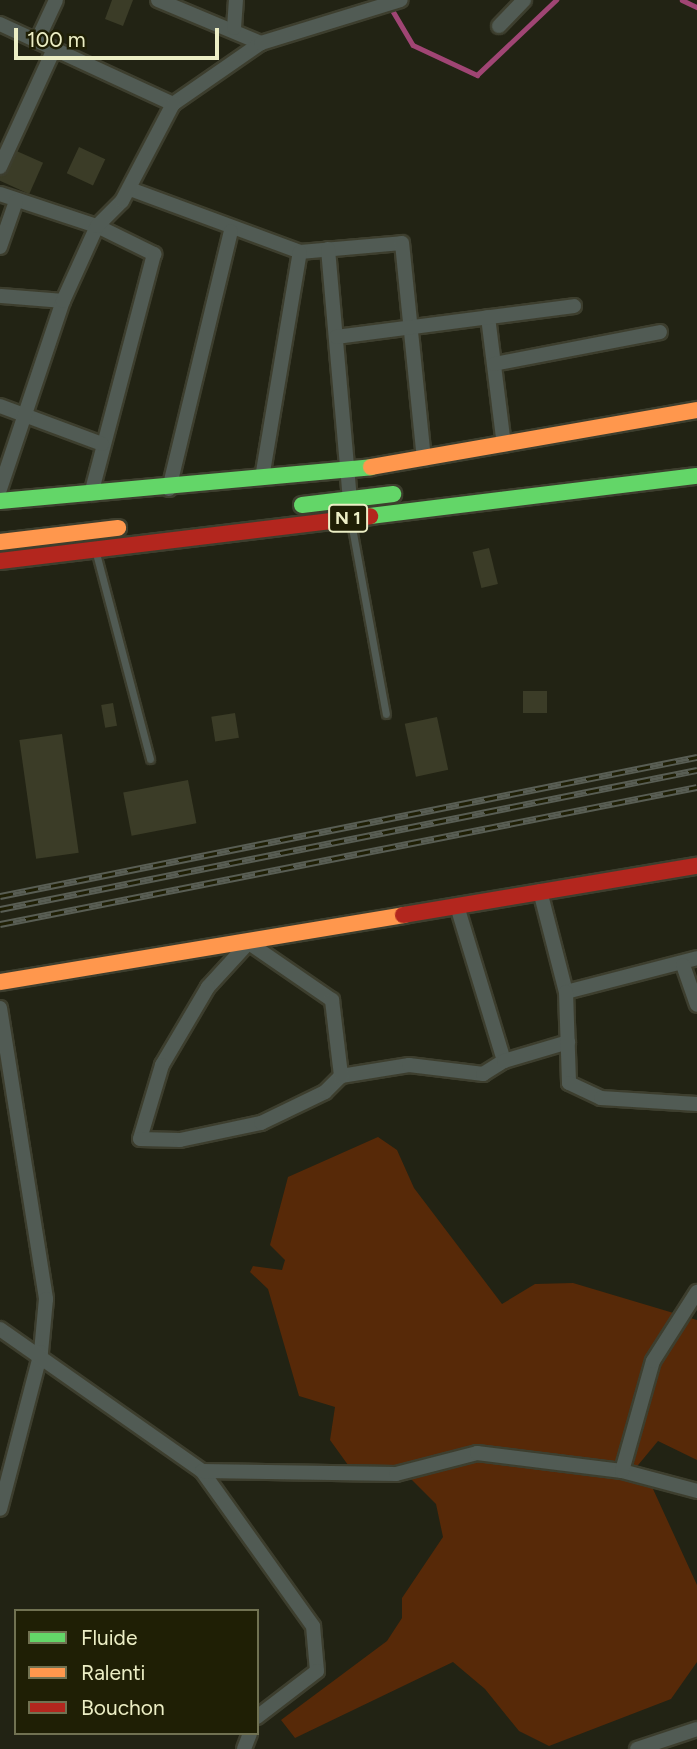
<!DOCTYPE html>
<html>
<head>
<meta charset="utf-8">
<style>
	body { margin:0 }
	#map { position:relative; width:697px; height:1749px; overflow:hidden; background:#222314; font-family:Figtree,sans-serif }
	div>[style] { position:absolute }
	.green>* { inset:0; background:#572908 }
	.stream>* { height:4.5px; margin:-2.25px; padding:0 2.25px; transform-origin:2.25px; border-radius:2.25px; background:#a04574 }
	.building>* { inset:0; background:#3b3c27; transform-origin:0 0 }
	.roads { filter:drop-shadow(2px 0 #3d3e2e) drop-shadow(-2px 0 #3d3e2e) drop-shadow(0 2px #3d3e2e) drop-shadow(0 -2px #3d3e2e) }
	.lane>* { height:7px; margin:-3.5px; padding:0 3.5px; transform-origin:3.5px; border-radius:3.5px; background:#515b54 }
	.street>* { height:14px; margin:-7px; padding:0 7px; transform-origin:7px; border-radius:7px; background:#515b54 }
	.fast>* { height:16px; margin:-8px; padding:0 8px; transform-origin:8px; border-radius:8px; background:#63d668 }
	.slow>* { height:16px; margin:-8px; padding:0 8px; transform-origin:8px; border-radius:8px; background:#ff974d }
	.jam>* { height:16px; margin:-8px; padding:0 8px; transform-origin:8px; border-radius:8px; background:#b3261e }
	.rail>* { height:7px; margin-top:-3.5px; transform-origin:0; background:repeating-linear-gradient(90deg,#1f1f05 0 13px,#595e54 0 26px); box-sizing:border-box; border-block:2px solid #595e54 }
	span { translate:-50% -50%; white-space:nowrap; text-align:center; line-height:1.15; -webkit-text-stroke:5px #1f1f05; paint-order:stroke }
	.shield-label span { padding:2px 5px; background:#1f1f05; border:2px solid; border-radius:5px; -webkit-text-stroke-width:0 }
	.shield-label { font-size:18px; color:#eceec5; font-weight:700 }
	.legend { position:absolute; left:14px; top:1609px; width:245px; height:126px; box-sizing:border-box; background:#1f1f05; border:2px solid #717252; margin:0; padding:9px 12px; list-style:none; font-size:21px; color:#eceec5 }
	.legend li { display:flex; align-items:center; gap:14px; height:35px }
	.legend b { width:35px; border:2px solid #717252 }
	.scale { position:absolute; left:14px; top:28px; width:205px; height:32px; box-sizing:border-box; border:4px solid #eceec5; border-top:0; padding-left:9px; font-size:21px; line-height:24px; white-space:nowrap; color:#eceec5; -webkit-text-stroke:5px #1f1f05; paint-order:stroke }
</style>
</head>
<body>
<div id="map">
	<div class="green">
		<div style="clip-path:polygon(378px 1137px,397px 1150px,414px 1188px,502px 1304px,535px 1284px,573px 1283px,697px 1320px,697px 1460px,658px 1441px,634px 1470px,653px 1489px,697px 1585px,697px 1662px,671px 1699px,549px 1746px,519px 1731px,485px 1689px,453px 1662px,295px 1738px,281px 1720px,387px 1641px,402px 1618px,402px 1598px,443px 1537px,436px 1504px,399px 1467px,361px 1483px,330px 1440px,335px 1407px,299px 1396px,268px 1289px,250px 1272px,253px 1266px,282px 1270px,285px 1260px,270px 1245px,288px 1177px)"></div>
	</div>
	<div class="stream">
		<div style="left:682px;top:0;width:17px;rotate:25deg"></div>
		<div style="left:390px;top:6px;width:45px;rotate:59.5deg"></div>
		<div style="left:413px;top:45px;width:71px;rotate:25.1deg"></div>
		<div style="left:477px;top:75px;width:109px;rotate:-43.5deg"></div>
	</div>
	<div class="building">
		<div style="clip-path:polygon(112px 0,133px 0,123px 26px,105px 19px)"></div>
		<div style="left:79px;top:147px;width:29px;height:29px;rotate:25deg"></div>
		<div style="left:12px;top:149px;width:34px;height:34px;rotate:24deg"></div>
		<div style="left:489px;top:548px;width:37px;height:17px;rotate:76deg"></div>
		<div style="left:523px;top:691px;width:24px;height:22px"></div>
		<div style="left:113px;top:703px;width:23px;height:12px;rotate:80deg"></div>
		<div style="left:235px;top:713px;width:25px;height:24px;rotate:81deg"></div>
		<div style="left:437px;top:717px;width:54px;height:33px;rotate:78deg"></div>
		<div style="left:62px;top:734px;width:120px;height:43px;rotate:82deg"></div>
		<div style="left:188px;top:780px;width:44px;height:66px;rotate:79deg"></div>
	</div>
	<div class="roads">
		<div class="lane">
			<div style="left:351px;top:522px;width:195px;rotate:79.7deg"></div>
			<div style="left:96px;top:553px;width:213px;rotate:75.3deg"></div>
		</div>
		<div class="street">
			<div style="left:158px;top:0;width:112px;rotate:22.7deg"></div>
			<div style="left:0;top:24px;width:191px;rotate:24.8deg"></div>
			<div style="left:173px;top:104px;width:107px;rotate:-34.7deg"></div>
			<div style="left:261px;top:43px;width:146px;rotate:-17.1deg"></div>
			<div style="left:499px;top:26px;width:36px;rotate:-46deg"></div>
			<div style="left:234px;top:28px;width:28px;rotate:-86deg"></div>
			<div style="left:37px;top:41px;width:45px;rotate:-65.1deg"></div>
			<div style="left:0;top:167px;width:128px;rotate:-65.4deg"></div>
			<div style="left:130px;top:189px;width:181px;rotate:20.3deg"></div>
			<div style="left:300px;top:252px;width:102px;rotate:-5deg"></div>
			<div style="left:402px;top:243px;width:217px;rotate:84.2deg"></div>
			<div style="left:0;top:194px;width:102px;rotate:18.3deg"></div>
			<div style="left:97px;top:226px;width:64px;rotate:26.2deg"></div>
			<div style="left:154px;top:254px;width:248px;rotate:104.7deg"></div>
			<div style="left:0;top:247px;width:49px;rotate:-70.8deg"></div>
			<div style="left:328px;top:249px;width:251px;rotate:85deg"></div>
			<div style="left:0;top:296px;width:63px;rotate:4.5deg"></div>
			<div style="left:488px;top:317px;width:129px;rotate:82.9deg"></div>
			<div style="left:336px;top:337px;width:240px;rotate:-7.4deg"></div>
			<div style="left:494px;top:364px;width:169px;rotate:-10.9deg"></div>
			<div style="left:0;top:406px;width:109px;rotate:20.4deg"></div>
			<div style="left:262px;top:478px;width:229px;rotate:-80.5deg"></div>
			<div style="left:0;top:489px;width:198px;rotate:-71.5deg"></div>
			<div style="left:63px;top:301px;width:82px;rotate:-65.6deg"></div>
			<div style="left:97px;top:226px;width:35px;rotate:-45deg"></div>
			<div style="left:122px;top:201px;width:110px;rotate:-62.3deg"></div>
			<div style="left:169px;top:489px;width:265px;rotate:-76.5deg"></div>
			<div style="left:540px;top:891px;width:104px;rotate:75.6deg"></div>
			<div style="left:566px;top:992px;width:135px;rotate:-14.5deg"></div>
			<div style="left:457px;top:906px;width:162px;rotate:73.1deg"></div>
			<div style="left:251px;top:940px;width:64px;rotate:132.5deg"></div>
			<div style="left:208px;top:987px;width:91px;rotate:120.5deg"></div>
			<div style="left:162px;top:1065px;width:77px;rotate:106.6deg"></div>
			<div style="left:140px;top:1139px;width:40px;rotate:1.4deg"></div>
			<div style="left:180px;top:1140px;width:83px;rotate:-11.9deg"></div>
			<div style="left:261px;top:1123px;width:71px;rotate:-25.8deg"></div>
			<div style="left:325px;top:1092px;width:23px;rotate:-45deg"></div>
			<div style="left:341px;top:1076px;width:69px;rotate:-9.2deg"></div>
			<div style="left:409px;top:1065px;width:75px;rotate:6.9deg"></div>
			<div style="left:483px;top:1074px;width:25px;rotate:-32deg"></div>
			<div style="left:504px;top:1061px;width:67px;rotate:-16.5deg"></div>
			<div style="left:249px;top:943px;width:101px;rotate:34.5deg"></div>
			<div style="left:332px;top:1000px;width:77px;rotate:83.2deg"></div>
			<div style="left:683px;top:965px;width:42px;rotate:70.7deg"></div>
			<div style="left:566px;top:992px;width:91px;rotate:88.1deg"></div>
			<div style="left:569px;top:1083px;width:35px;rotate:25deg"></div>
			<div style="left:601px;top:1098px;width:96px;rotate:3.6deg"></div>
			<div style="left:0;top:1008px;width:295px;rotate:81deg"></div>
			<div style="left:46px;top:1299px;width:53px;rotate:95.4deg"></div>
			<div style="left:41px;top:1352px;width:162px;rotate:104.6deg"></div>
			<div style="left:0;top:1329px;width:247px;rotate:35.1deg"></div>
			<div style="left:202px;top:1471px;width:191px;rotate:54.4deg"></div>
			<div style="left:313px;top:1626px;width:45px;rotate:84.9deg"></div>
			<div style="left:317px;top:1671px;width:76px;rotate:142.5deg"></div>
			<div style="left:202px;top:1471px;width:194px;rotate:0.9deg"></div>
			<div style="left:396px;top:1474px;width:84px;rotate:-14.5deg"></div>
			<div style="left:477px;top:1453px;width:146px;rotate:7.1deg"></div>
			<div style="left:622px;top:1471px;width:78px;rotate:14.9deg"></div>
			<div style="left:622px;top:1471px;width:114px;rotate:-74.3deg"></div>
			<div style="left:653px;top:1361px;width:82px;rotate:-57.5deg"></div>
			<div style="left:244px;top:1749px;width:17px;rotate:-69deg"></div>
			<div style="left:637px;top:1749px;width:63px;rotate:-18.4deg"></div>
		</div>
		<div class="fast">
			<div style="left:0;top:501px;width:373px;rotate:-5.2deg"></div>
			<div style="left:302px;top:505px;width:92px;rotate:-6.9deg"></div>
			<div style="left:370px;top:516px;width:329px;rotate:-7deg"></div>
		</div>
		<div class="slow">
			<div style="left:371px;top:467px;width:331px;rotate:-9.9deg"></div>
			<div style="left:0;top:542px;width:119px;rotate:-6.8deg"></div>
			<div style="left:0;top:982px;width:409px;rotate:-9.4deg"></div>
		</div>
		<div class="jam">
			<div style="left:0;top:561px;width:373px;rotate:-6.9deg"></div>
			<div style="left:403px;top:915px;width:298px;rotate:-9.5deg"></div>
		</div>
	</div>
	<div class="rail">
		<div style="left:0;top:896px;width:711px;rotate:-11.28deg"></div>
		<div style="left:0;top:909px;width:711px;rotate:-11.28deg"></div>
		<div style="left:0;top:924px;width:710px;rotate:-11.12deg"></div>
	</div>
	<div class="shield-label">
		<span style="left:348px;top:518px">N 1</span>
	</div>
	<ul class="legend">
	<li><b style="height:9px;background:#63d668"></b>Fluide</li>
	<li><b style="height:9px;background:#ff974d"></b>Ralenti</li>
	<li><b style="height:9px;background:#b3261e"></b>Bouchon</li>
	</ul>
	<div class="scale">100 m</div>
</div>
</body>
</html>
